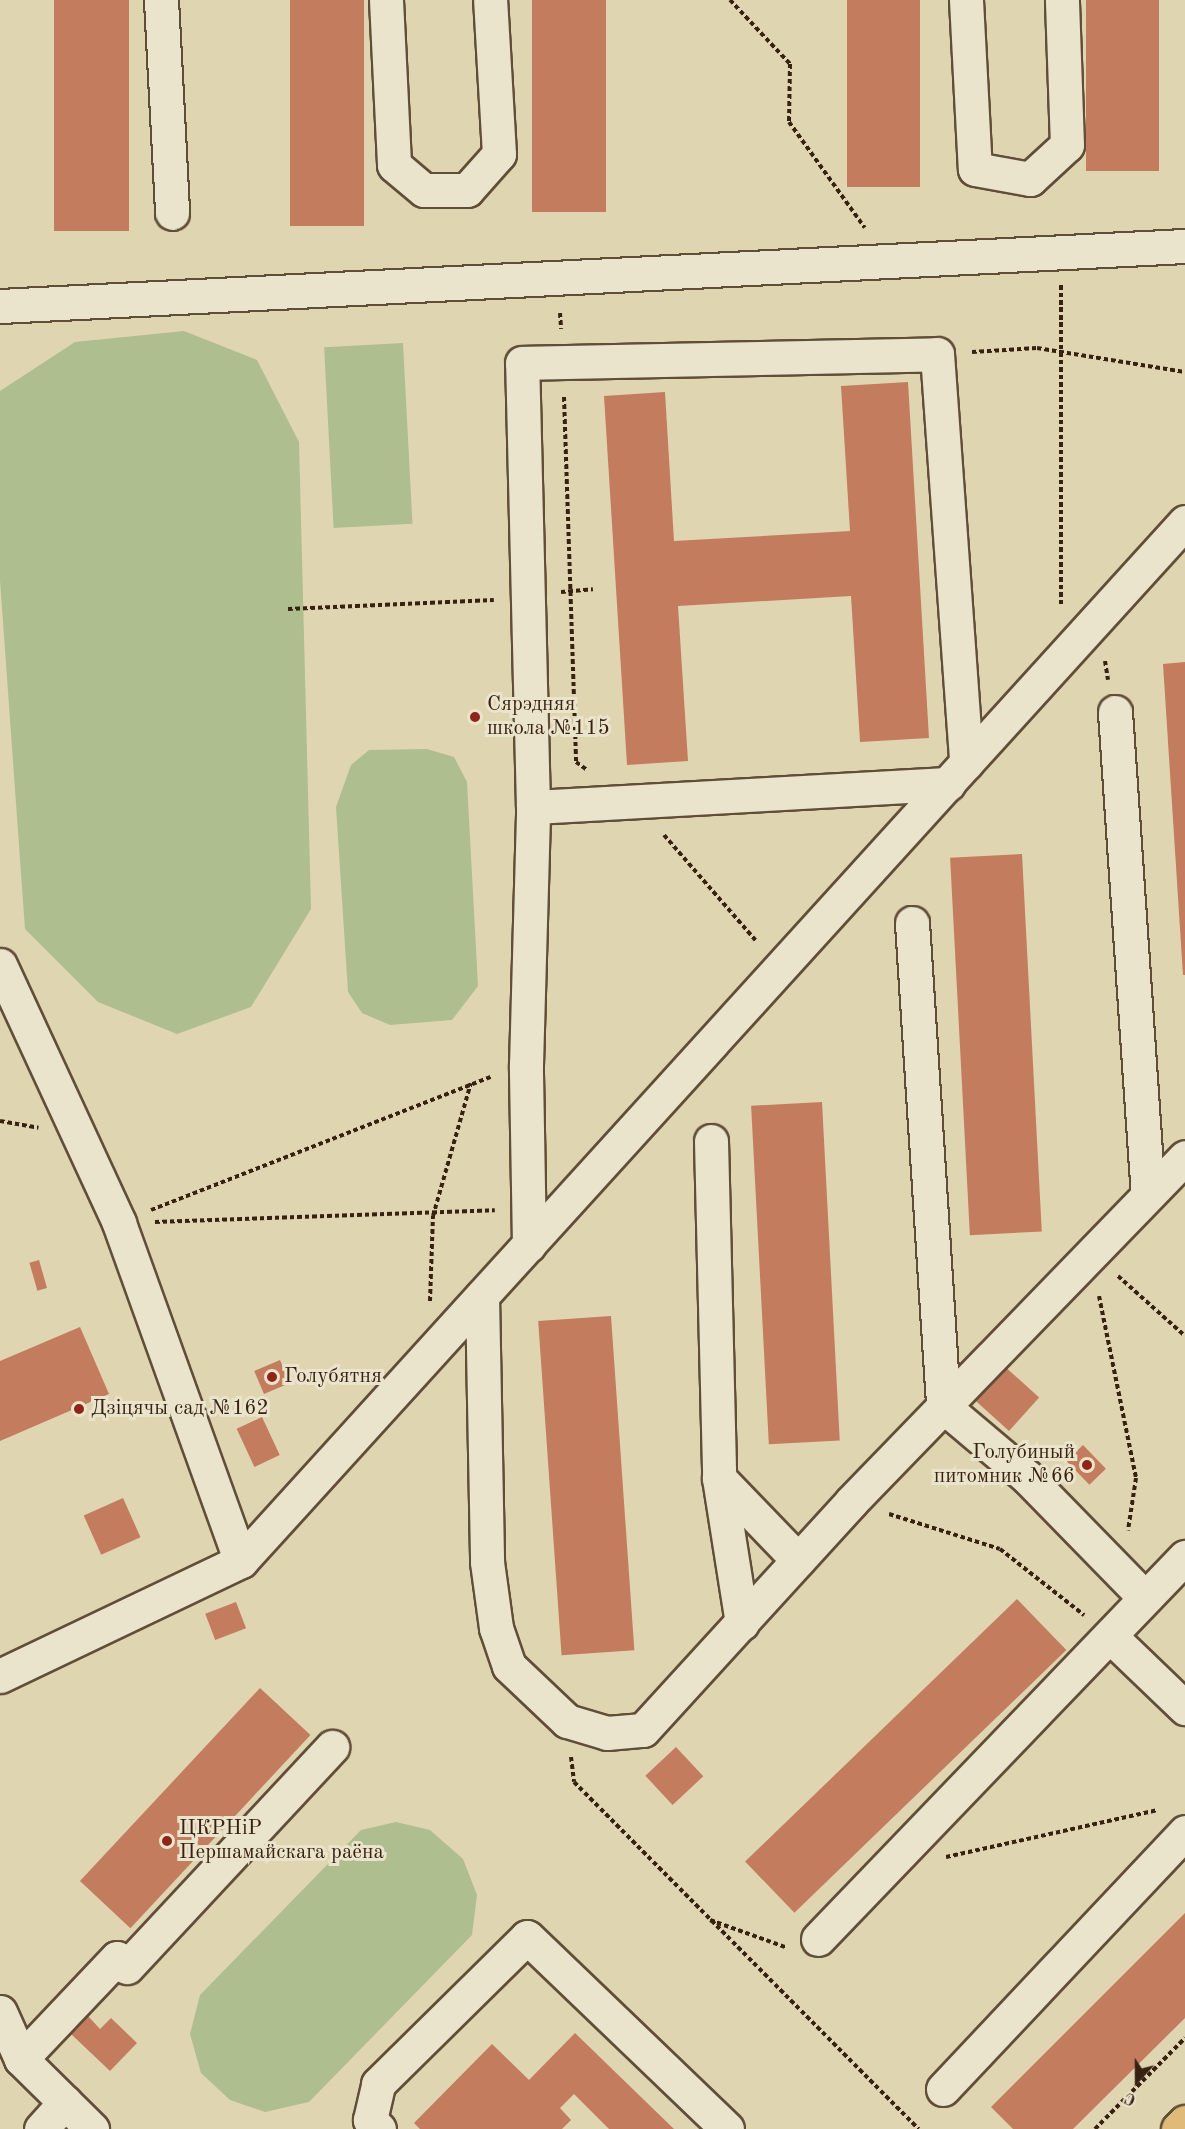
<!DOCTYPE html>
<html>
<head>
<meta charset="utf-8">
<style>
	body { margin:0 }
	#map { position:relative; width:1185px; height:2129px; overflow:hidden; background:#e0d5b1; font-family:"Old Standard TT",serif }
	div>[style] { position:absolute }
	.green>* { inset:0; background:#aebe8f; transform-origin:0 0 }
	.building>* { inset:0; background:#c47c5f; transform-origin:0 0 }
	.path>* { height:4px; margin-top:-2px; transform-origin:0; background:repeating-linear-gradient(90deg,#372111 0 4.5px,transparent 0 7.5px) }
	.roads { filter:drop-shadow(2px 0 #614e39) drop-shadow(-2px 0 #614e39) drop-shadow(0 2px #614e39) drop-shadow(0 -2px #614e39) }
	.minor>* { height:33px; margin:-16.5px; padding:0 16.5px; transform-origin:16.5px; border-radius:16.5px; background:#ebe4cc }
	.major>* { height:33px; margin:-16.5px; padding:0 16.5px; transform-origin:16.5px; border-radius:16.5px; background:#e0ba78 }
	.dots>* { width:16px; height:16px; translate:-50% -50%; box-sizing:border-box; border:3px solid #ebe4cc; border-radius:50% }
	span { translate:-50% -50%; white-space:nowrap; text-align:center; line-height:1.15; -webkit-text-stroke:6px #ebe4cc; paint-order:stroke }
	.poi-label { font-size:21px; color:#372111 }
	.left { translate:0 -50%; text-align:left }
	.right { translate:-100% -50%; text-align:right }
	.north { position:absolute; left:1107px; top:2051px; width:60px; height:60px; -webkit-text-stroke:4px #ebe4cc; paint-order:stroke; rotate:201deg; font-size:16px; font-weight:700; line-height:24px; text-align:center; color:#372111 }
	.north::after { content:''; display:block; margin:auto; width:21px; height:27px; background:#372111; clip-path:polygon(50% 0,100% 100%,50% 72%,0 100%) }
</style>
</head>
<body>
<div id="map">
	<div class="green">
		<div style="clip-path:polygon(184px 331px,257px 360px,299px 442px,311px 909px,251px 1007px,177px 1034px,98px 1002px,25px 929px,0 580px,0 391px,75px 342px)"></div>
		<div style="left:403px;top:343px;width:181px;height:79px;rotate:87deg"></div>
		<div style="clip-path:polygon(427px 749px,454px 757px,467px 782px,478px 986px,452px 1020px,390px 1025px,362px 1013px,348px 992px,336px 807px,351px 765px,369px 750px)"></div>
		<div style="clip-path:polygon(396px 1822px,430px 1830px,463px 1859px,477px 1895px,472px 1935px,309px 2102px,265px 2112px,230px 2100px,201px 2073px,190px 2034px,200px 1995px,361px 1830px)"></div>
	</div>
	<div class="building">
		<div style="left:54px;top:0;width:75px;height:231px"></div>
		<div style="left:290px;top:0;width:74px;height:226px"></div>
		<div style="left:532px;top:0;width:74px;height:212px"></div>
		<div style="left:847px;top:0;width:73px;height:187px"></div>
		<div style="left:1086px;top:0;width:73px;height:171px"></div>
		<div style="clip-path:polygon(908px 382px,929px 738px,860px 742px,851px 596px,678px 606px,688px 761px,627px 765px,604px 396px,665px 392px,674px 541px,850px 531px,841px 386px)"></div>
		<div style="clip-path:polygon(1185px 662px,1185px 975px,1183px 975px,1163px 664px)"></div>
		<div style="left:1022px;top:854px;width:378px;height:72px;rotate:87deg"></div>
		<div style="left:822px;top:1102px;width:339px;height:71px;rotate:87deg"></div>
		<div style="left:39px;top:1260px;width:29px;height:10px;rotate:74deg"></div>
		<div style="left:611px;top:1316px;width:335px;height:73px;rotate:86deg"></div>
		<div style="clip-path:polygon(80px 1327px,109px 1394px,0 1441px,0 1361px)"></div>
		<div style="left:280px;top:1360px;width:25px;height:28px;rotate:67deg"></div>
		<div style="left:1002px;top:1364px;width:50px;height:45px;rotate:42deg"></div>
		<div style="left:262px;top:1417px;width:42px;height:28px;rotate:65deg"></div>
		<div style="left:1083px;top:1445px;width:33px;height:23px;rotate:46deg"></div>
		<div style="left:123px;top:1498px;width:43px;height:43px;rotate:66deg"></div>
		<div style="left:1017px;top:1599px;width:71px;height:378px;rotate:46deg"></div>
		<div style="left:236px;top:1602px;width:28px;height:33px;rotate:69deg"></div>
		<div style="left:260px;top:1688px;width:69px;height:264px;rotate:43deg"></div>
		<div style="left:676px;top:1747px;width:40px;height:42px;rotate:47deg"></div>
		<div style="clip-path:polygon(1185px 1913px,1185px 2018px,1073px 2129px,1013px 2129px,991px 2107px)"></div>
		<div style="clip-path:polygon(88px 2016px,100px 2029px,111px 2018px,137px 2043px,110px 2071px,71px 2034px)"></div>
		<div style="clip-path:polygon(575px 2033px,674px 2129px,609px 2129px,574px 2094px,560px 2108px,571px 2120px,562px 2129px,420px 2129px,414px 2123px,492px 2044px,529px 2080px)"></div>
	</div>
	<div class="path">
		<div style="left:730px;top:0;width:88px;rotate:46.8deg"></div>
		<div style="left:790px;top:64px;width:58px;rotate:91deg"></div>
		<div style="left:789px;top:122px;width:130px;rotate:54.4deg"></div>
		<div style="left:1061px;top:285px;width:322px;rotate:90deg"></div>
		<div style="left:560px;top:313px;width:16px;rotate:86deg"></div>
		<div style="left:972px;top:352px;width:65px;rotate:-3.5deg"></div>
		<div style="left:1037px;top:348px;width:150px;rotate:9.2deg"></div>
		<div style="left:564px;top:397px;width:365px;rotate:88.1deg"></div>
		<div style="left:576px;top:762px;width:14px;rotate:36deg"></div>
		<div style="left:561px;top:592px;width:32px;rotate:-5deg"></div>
		<div style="left:288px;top:609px;width:206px;rotate:-2.5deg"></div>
		<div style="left:1105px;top:661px;width:19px;rotate:81deg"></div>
		<div style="left:664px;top:835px;width:142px;rotate:49deg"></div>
		<div style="left:0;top:1121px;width:39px;rotate:10deg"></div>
		<div style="left:151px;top:1210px;width:367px;rotate:-21.4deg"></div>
		<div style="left:155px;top:1222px;width:340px;rotate:-2deg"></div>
		<div style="left:1118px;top:1276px;width:90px;rotate:41.8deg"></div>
		<div style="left:1099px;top:1296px;width:186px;rotate:78.5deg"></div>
		<div style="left:1136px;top:1478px;width:53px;rotate:98.7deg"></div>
		<div style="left:430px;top:1301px;width:85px;rotate:-88deg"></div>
		<div style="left:433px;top:1216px;width:138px;rotate:-74.1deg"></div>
		<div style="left:889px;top:1514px;width:116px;rotate:17.5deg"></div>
		<div style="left:1000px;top:1549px;width:107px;rotate:38.2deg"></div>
		<div style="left:571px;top:1757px;width:25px;rotate:83deg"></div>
		<div style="left:574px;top:1782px;width:489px;rotate:45.2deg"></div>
		<div style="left:946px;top:1857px;width:217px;rotate:-12.5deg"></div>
		<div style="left:710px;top:1920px;width:80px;rotate:19.8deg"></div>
		<div style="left:1095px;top:2129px;width:128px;rotate:-45.3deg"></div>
	</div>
	<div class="roads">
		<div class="minor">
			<div style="left:161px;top:0;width:213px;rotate:87deg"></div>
			<div style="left:386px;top:0;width:165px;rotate:87.2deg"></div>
			<div style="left:394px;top:165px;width:39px;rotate:40deg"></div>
			<div style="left:424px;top:190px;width:43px"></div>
			<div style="left:467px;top:190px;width:48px;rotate:-48.4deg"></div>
			<div style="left:499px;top:154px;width:154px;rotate:-93.3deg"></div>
			<div style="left:966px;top:0;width:169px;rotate:87deg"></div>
			<div style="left:975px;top:169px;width:56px;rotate:10.3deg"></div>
			<div style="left:1030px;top:179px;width:50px;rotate:-42.6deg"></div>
			<div style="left:1067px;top:145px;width:145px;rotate:-92deg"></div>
			<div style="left:0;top:306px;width:1187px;rotate:-2.9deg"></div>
			<div style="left:1115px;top:712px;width:483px;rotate:86.1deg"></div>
			<div style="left:533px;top:807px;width:416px;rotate:-3.2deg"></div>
			<div style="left:912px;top:923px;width:484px;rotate:86.3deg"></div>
			<div style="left:943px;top:1406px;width:110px;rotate:40.2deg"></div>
			<div style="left:1027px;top:1477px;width:169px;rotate:45.7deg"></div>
			<div style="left:0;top:965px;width:284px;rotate:65.2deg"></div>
			<div style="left:119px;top:1223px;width:359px;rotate:70.2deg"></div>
			<div style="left:241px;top:1561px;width:267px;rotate:154.5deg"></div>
			<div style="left:711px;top:1141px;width:337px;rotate:88.6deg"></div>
			<div style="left:719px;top:1478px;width:114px;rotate:46.1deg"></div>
			<div style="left:529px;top:1245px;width:180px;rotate:-91deg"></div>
			<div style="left:526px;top:1065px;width:258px;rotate:-88.4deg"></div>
			<div style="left:533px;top:807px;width:444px;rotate:-91.4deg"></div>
			<div style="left:522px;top:363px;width:415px;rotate:-1.2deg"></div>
			<div style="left:937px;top:354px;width:410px;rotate:85.9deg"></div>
			<div style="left:482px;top:1296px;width:266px;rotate:88.9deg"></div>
			<div style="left:487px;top:1562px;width:67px;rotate:82.2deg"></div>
			<div style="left:496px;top:1628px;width:40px;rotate:71.1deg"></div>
			<div style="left:509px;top:1666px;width:80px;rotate:43.5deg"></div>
			<div style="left:567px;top:1721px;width:42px;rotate:16.7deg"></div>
			<div style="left:607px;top:1733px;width:36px;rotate:-5deg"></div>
			<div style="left:643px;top:1730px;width:309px;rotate:-47.6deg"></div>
			<div style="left:851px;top:1502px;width:480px;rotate:-45.9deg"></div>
			<div style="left:719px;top:1478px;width:147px;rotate:81deg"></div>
			<div style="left:241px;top:1561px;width:1404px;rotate:-47.74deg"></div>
			<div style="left:1111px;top:1637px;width:103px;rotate:43.8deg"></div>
			<div style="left:818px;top:1939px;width:530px;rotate:-46.15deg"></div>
			<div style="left:0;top:2012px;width:51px;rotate:65.9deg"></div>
			<div style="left:21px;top:2059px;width:100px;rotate:44.6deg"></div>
			<div style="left:21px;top:2059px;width:139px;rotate:-46.5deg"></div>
			<div style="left:117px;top:1958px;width:13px;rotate:42deg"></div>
			<div style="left:127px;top:1967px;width:301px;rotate:-47deg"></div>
			<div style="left:943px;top:2089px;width:353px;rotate:-46.7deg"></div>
			<div style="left:41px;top:2129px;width:36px;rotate:-48deg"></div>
			<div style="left:379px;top:2129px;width:13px;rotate:-135deg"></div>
			<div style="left:370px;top:2120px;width:37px;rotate:-77deg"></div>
			<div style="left:378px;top:2084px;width:209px;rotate:-44.6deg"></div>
			<div style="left:527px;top:1937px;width:277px;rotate:43.8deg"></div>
		</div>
		<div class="major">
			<div style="left:1178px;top:2129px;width:10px;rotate:-45deg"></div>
		</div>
	</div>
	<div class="dots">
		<div style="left:475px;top:717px;background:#8f2418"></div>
		<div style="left:272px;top:1377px;background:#8f2418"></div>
		<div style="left:79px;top:1409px;background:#8f2418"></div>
		<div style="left:1087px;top:1465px;background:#8f2418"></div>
		<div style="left:167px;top:1841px;background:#8f2418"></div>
	</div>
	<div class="poi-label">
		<span class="left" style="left:487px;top:717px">Сярэдняя<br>школа №115</span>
		<span class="left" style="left:284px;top:1377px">Голубятня</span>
		<span class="left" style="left:91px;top:1409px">Дзіцячы сад №162</span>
		<span class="right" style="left:1075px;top:1465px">Голубиный<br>питомник №66</span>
		<span class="left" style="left:179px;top:1841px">ЦКРНіР<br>Першамайскага раёна</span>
	</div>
	<div class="north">С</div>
</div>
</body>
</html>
